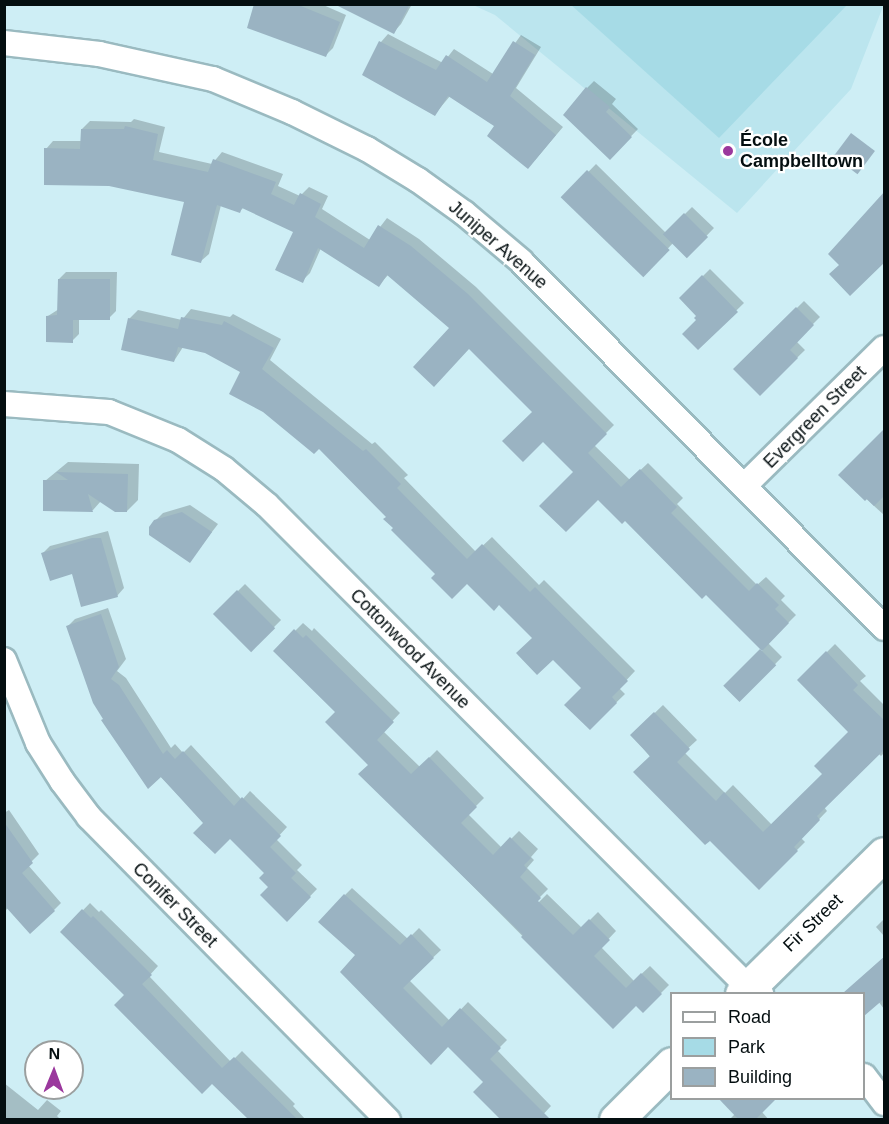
<!DOCTYPE html>
<html>
<head>
<meta charset="utf-8">
<style>
	body { margin:0 }
	#map { position:relative; width:889px; height:1124px; overflow:hidden; background:#ceeef5; font-family:Arial,sans-serif }
	div>[style] { position:absolute }
	.built>* { inset:0; background:#bbe5ee }
	.green>* { inset:0; background:#a6dbe6 }
	.shadow>* { inset:0; background:#0003; transform-origin:0 0 }
	.building>* { inset:0; background:#9ab3c2; transform-origin:0 0 }
	.roads { filter:drop-shadow(2px 0 #9abac0) drop-shadow(-2px 0 #9abac0) drop-shadow(0 2px #9abac0) drop-shadow(0 -2px #9abac0) }
	.street>* { height:24px; margin:-12px; padding:0 12px; transform-origin:12px; border-radius:12px; background:#fff }
	.secondary>* { height:33px; margin:-16.5px; padding:0 16.5px; transform-origin:16.5px; border-radius:16.5px; background:#fff }
	.dots>* { width:16px; height:16px; translate:-50% -50%; box-sizing:border-box; border:3px solid #fff; border-radius:50% }
	span { translate:-50% -50%; white-space:nowrap; text-align:center; line-height:1.15; -webkit-text-stroke:4.5px #fff; paint-order:stroke }
	.poi-label { font-size:18px; color:#040e10; font-weight:700 }
	.left { translate:0 -50%; text-align:left }
	.street-label { font-size:18px; color:#040e10 }
	.frame { position:absolute; inset:0; border:6px solid #040e10; pointer-events:none }
	.legend { position:absolute; left:670px; top:992px; width:195px; height:108px; box-sizing:border-box; background:#fff; border:2px solid #9b9f9f; margin:0; padding:8px 10px; list-style:none; font-size:18px; color:#040e10 }
	.legend li { display:flex; align-items:center; gap:12px; height:30px }
	.legend b { width:30px; border:2px solid #9b9f9f }
	.north { position:absolute; left:24px; top:1040px; width:60px; height:60px; box-sizing:border-box; background:#fff; border:2px solid #9b9f9f; border-radius:50%; rotate:1deg; font-size:16px; font-weight:700; line-height:24px; text-align:center; color:#040e10 }
	.north::after { content:''; display:block; margin:auto; width:21px; height:27px; background:#9b389d; clip-path:polygon(50% 0,100% 100%,50% 72%,0 100%) }
</style>
</head>
<body>
<div id="map">
	<div class="built">
		<div style="clip-path:polygon(884px 4px,851px 89px,737px 213px,495px 15px,473px 5px)"></div>
	</div>
	<div class="green">
		<div style="clip-path:polygon(570px 4px,847px 4px,847px 5px,719px 138px)"></div>
	</div>
	<div class="shadow">
		<div style="clip-path:polygon(252px 4px,321px 4px,346px 15px,333px 48px,326px 55px)"></div>
		<div style="clip-path:polygon(338px 4px,412px 4px,401px 24px,394px 32px)"></div>
		<div style="clip-path:polygon(388px 34px,443px 63px,454px 49px,493px 74px,521px 35px,541px 47px,516px 88px,563px 127px,535px 160px,496px 126px,450px 96px,435px 114px,364px 74px,381px 42px)"></div>
		<div style="clip-path:polygon(594px 81px,616px 99px,612px 104px,638px 129px,610px 158px,587px 88px)"></div>
		<div style="clip-path:polygon(134px 119px,165px 127px,159px 152px,212px 164px,222px 152px,283px 174px,278px 186px,300px 196px,309px 187px,328px 196px,322px 209px,370px 240px,387px 218px,419px 239px,476px 287px,614px 425px,594px 445px,630px 480px,648px 463px,683px 498px,677px 504px,757px 585px,766px 577px,785px 596px,781px 600px,796px 615px,768px 643px,782px 657px,740px 700px,763px 649px,706px 593px,575px 472px,534px 412px,451px 328px,388px 275px,379px 285px,321px 248px,310px 273px,302px 281px,295px 232px,244px 207px,240px 211px,221px 205px,209px 254px,201px 261px,186px 201px,46px 149px,53px 141px,82px 141px,82px 129px,90px 121px,131px 122px)"></div>
		<div style="clip-path:polygon(596px 164px,666px 233px,692px 207px,714px 228px,688px 255px,674px 242px,643px 275px,563px 198px)"></div>
		<div style="clip-path:polygon(710px 269px,744px 303px,698px 348px,698px 316px,681px 298px)"></div>
		<div style="clip-path:polygon(66px 272px,117px 272px,116px 311px,109px 318px,79px 318px,79px 334px,72px 341px,48px 316px,59px 309px,59px 279px)"></div>
		<div style="clip-path:polygon(804px 301px,820px 317px,796px 341px,805px 350px,760px 394px,735px 369px)"></div>
		<div style="clip-path:polygon(191px 309px,230px 317px,233px 314px,281px 339px,270px 360px,372px 444px,375px 442px,408px 475px,404px 478px,476px 552px,492px 537px,539px 585px,544px 580px,635px 671px,619px 688px,625px 694px,590px 728px,583px 688px,500px 603px,467px 582px,437px 574px,395px 528px,388px 516px,319px 447px,264px 411px,242px 372px,205px 352px,183px 347px,174px 361px,129px 319px,138px 310px,182px 320px)"></div>
		<div style="clip-path:polygon(884px 431px,884px 515px,840px 475px)"></div>
		<div style="clip-path:polygon(68px 462px,139px 464px,138px 500px,127px 511px,101px 501px,93px 510px,44px 509px,45px 481px)"></div>
		<div style="clip-path:polygon(190px 505px,218px 524px,190px 561px,155px 521px,163px 513px)"></div>
		<div style="clip-path:polygon(108px 531px,124px 588px,117px 596px,43px 553px,50px 546px)"></div>
		<div style="left:245px;top:584px;width:51px;height:42px;rotate:45deg"></div>
		<div style="clip-path:polygon(108px 608px,126px 659px,117px 671px,126px 678px,171px 748px,175px 744px,183px 753px,191px 745px,242px 800px,250px 791px,287px 827px,276px 839px,302px 865px,297px 870px,317px 889px,287px 920px,267px 873px,230px 837px,205px 823px,105px 719px,68px 626px,75px 619px)"></div>
		<div style="clip-path:polygon(303px 623px,312px 631px,314px 628px,400px 713px,383px 731px,420px 767px,437px 750px,484px 798px,468px 814px,502px 848px,519px 831px,538px 849px,531px 857px,534px 860px,527px 868px,548px 889px,535px 902px,537px 904px,547px 894px,582px 928px,598px 912px,616px 931px,601px 947px,634px 981px,650px 966px,669px 985px,643px 1011px,636px 1004px,613px 1027px,361px 774px,370px 765px,337px 712px,275px 651px)"></div>
		<div style="clip-path:polygon(835px 644px,866px 676px,860px 681px,884px 705px,884px 753px,881px 756px,878px 753px,824px 807px,827px 811px,801px 838px,805px 842px,759px 888px,632px 735px,663px 705px,697px 740px,684px 752px,725px 793px,733px 785px,772px 825px,824px 774px,850px 732px,799px 680px)"></div>
		<div style="clip-path:polygon(9px 810px,39px 854px,28px 865px,61px 903px,54px 910px,9px 907px,4px 912px,4px 813px)"></div>
		<div style="clip-path:polygon(352px 888px,408px 939px,419px 928px,441px 950px,409px 980px,450px 1021px,468px 1002px,507px 1040px,497px 1050px,551px 1106px,538px 1120px,502px 1120px,475px 1092px,485px 1082px,448px 1045px,431px 1063px,370px 1002px,372px 1000px,357px 955px,345px 895px)"></div>
		<div style="clip-path:polygon(90px 903px,99px 912px,101px 910px,158px 966px,149px 976px,231px 1062px,242px 1051px,295px 1104px,293px 1106px,306px 1120px,251px 1120px,62px 932px)"></div>
		<div style="clip-path:polygon(884px 919px,884px 936px,876px 927px)"></div>
		<div style="clip-path:polygon(884px 957px,884px 1009px,878px 1001px,866px 1012px,864px 994px,847px 991px)"></div>
		<div style="clip-path:polygon(4px 1083px,38px 1110px,47px 1100px,61px 1111px,57px 1116px,61px 1120px,4px 1120px)"></div>
		<div style="clip-path:polygon(762px 1112px,769px 1120px,729px 1120px,735px 1114px)"></div>
	</div>
	<div class="building">
		<div style="clip-path:polygon(254px 4px,296px 4px,340px 22px,326px 57px,247px 28px)"></div>
		<div style="clip-path:polygon(334px 4px,410px 4px,394px 34px)"></div>
		<div style="clip-path:polygon(379px 41px,436px 70px,446px 55px,487px 82px,513px 41px,535px 55px,510px 96px,556px 135px,528px 169px,487px 136px,494px 126px,448px 96px,435px 116px,362px 75px)"></div>
		<div style="clip-path:polygon(586px 87px,610px 107px,606px 112px,632px 137px,610px 160px,563px 115px)"></div>
		<div style="clip-path:polygon(125px 126px,158px 134px,153px 160px,208px 172px,213px 159px,276px 182px,271px 194px,294px 205px,300px 193px,321px 204px,315px 217px,364px 248px,378px 225px,411px 246px,468px 294px,607px 434px,588px 453px,621px 487px,640px 469px,677px 507px,671px 513px,749px 591px,757px 583px,779px 605px,775px 609px,789px 623px,762px 651px,706px 595px,702px 599px,625px 521px,622px 524px,598px 500px,566px 532px,539px 506px,573px 472px,543px 442px,523px 462px,502px 441px,532px 412px,469px 349px,434px 387px,413px 367px,449px 328px,387px 275px,379px 287px,318px 248px,303px 283px,275px 270px,293px 232px,242px 208px,240px 213px,217px 205px,201px 263px,171px 255px,184px 202px,109px 186px,44px 185px,44px 148px,80px 149px,81px 129px,124px 129px)"></div>
		<div style="left:851px;top:133px;width:30px;height:29px;rotate:37deg"></div>
		<div style="left:587px;top:170px;width:115px;height:38px;rotate:44deg"></div>
		<div style="clip-path:polygon(885px 191px,885px 262px,850px 296px,829px 274px,839px 265px,828px 254px)"></div>
		<div style="left:684px;top:213px;width:34px;height:30px;rotate:45deg"></div>
		<div style="clip-path:polygon(702px 275px,738px 312px,698px 350px,682px 334px,696px 320px,694px 318px,696px 316px,679px 298px)"></div>
		<div style="clip-path:polygon(58px 279px,110px 279px,110px 320px,73px 320px,73px 343px,46px 342px,46px 316px,57px 315px)"></div>
		<div style="clip-path:polygon(796px 307px,814px 325px,790px 350px,798px 358px,760px 396px,733px 369px)"></div>
		<div style="clip-path:polygon(181px 317px,222px 325px,224px 321px,274px 348px,262px 369px,363px 451px,366px 449px,401px 484px,397px 488px,467px 559px,482px 544px,530px 592px,535px 587px,628px 681px,612px 697px,617px 703px,590px 730px,564px 705px,581px 688px,553px 660px,537px 675px,516px 653px,532px 638px,499px 605px,494px 611px,467px 584px,452px 599px,431px 578px,435px 574px,391px 530px,393px 528px,383px 519px,386px 517px,319px 449px,314px 454px,263px 412px,229px 394px,240px 372px,205px 353px,178px 347px,174px 362px,121px 350px,128px 318px,178px 329px)"></div>
		<div style="clip-path:polygon(885px 428px,885px 495px,874px 506px,867px 499px,865px 501px,838px 475px)"></div>
		<div style="clip-path:polygon(56px 472px,128px 474px,127px 512px,115px 512px,88px 494px,93px 512px,43px 511px,43px 480px,68px 480px)"></div>
		<div style="clip-path:polygon(182px 512px,212px 532px,190px 563px,149px 535px,149px 527px,154px 520px)"></div>
		<div style="clip-path:polygon(92px 538px,101px 538px,118px 597px,81px 607px,72px 574px,50px 581px,41px 553px)"></div>
		<div style="left:237px;top:590px;width:54px;height:34px;rotate:45deg"></div>
		<div style="clip-path:polygon(101px 614px,119px 667px,111px 679px,119px 685px,163px 754px,167px 750px,175px 759px,183px 751px,234px 806px,242px 797px,281px 836px,270px 847px,296px 873px,291px 878px,311px 897px,287px 922px,260px 895px,268px 887px,259px 878px,264px 873px,230px 839px,215px 854px,193px 833px,203px 823px,161px 777px,148px 789px,101px 720px,103px 719px,93px 703px,66px 626px)"></div>
		<div style="clip-path:polygon(294px 629px,303px 638px,306px 635px,394px 722px,377px 740px,411px 774px,429px 757px,477px 807px,461px 823px,493px 855px,510px 837px,531px 858px,524px 865px,527px 869px,520px 877px,541px 898px,538px 901px,573px 935px,589px 919px,610px 940px,594px 956px,626px 988px,641px 973px,662px 994px,643px 1013px,636px 1006px,613px 1029px,521px 937px,523px 935px,358px 774px,368px 765px,325px 722px,335px 712px,273px 651px)"></div>
		<div style="left:760px;top:649px;width:23px;height:52px;rotate:45deg"></div>
		<div style="clip-path:polygon(826px 651px,858px 685px,853px 690px,885px 721px,885px 749px,817px 816px,820px 820px,794px 847px,798px 851px,759px 890px,710px 841px,705px 845px,633px 772px,650px 756px,630px 735px,654px 712px,690px 749px,677px 762px,716px 801px,724px 792px,763px 832px,822px 774px,814px 766px,848px 732px,797px 680px)"></div>
		<div style="clip-path:polygon(4px 822px,33px 863px,22px 873px,55px 911px,30px 934px,4px 905px)"></div>
		<div style="clip-path:polygon(344px 894px,400px 945px,411px 934px,434px 958px,403px 988px,442px 1027px,460px 1008px,501px 1048px,490px 1059px,550px 1119px,500px 1119px,473px 1092px,483px 1082px,448px 1047px,431px 1065px,340px 972px,355px 955px,318px 922px)"></div>
		<div style="clip-path:polygon(82px 909px,91px 918px,93px 916px,152px 975px,142px 984px,222px 1068px,234px 1057px,297px 1119px,248px 1119px,212px 1084px,202px 1094px,114px 1005px,124px 995px,60px 932px)"></div>
		<div style="clip-path:polygon(885px 956px,885px 998px,864px 1016px,864px 993px,843px 993px)"></div>
		<div style="clip-path:polygon(718px 1098px,777px 1098px,756px 1119px,738px 1119px)"></div>
	</div>
	<div class="roads">
		<div class="street">
			<div style="left:4px;top:43px;width:96px;rotate:6.6deg"></div>
			<div style="left:99px;top:54px;width:117px;rotate:12.4deg"></div>
			<div style="left:213px;top:79px;width:86px;rotate:22.7deg"></div>
			<div style="left:292px;top:112px;width:84px;rotate:26.3deg"></div>
			<div style="left:367px;top:149px;width:60px;rotate:31.3deg"></div>
			<div style="left:418px;top:180px;width:57px;rotate:35.7deg"></div>
			<div style="left:464px;top:213px;width:75px;rotate:40.1deg"></div>
			<div style="left:521px;top:261px;width:516px;rotate:45.31deg"></div>
			<div style="left:4px;top:404px;width:105px;rotate:4.4deg"></div>
			<div style="left:109px;top:412px;width:74px;rotate:22.1deg"></div>
			<div style="left:178px;top:440px;width:54px;rotate:32.2deg"></div>
			<div style="left:224px;top:469px;width:56px;rotate:39.9deg"></div>
			<div style="left:267px;top:505px;width:681px;rotate:45.06deg"></div>
			<div style="left:748px;top:987px;width:15px;rotate:28deg"></div>
			<div style="left:745px;top:485px;width:195px;rotate:-44.6deg"></div>
			<div style="left:4px;top:660px;width:90px;rotate:67.7deg"></div>
			<div style="left:38px;top:743px;width:45px;rotate:57.7deg"></div>
			<div style="left:62px;top:781px;width:45px;rotate:53.1deg"></div>
			<div style="left:89px;top:817px;width:426px;rotate:45.4deg"></div>
			<div style="left:864px;top:1076px;width:34px;rotate:53deg"></div>
		</div>
		<div class="secondary">
			<div style="left:742px;top:994px;width:199px;rotate:-44.6deg"></div>
			<div style="left:616px;top:1120px;width:79px;rotate:-45deg"></div>
		</div>
	</div>
	<div class="dots">
		<div style="left:728px;top:151px;background:#9b389d"></div>
	</div>
	<div class="poi-label">
		<span class="left" style="left:740px;top:151px">École<br>Campbelltown</span>
	</div>
	<div class="street-label">
		<span style="left:498px;top:245px;rotate:41deg">Juniper Avenue</span>
		<span style="left:815px;top:417px;rotate:-45deg">Evergreen Street</span>
		<span style="left:410px;top:649px;rotate:45deg">Cottonwood Avenue</span>
		<span style="left:175px;top:905px;rotate:45deg">Conifer Street</span>
		<span style="left:813px;top:923px;rotate:-44deg">Fir Street</span>
	</div>
	<div class="frame"></div>
	<ul class="legend">
	<li><b style="height:8px;background:#fff"></b>Road</li>
	<li><b style="height:16px;background:#a6dbe6"></b>Park</li>
	<li><b style="height:16px;background:#9ab3c2"></b>Building</li>
	</ul>
	<div class="north">N</div>
</div>
</body>
</html>
